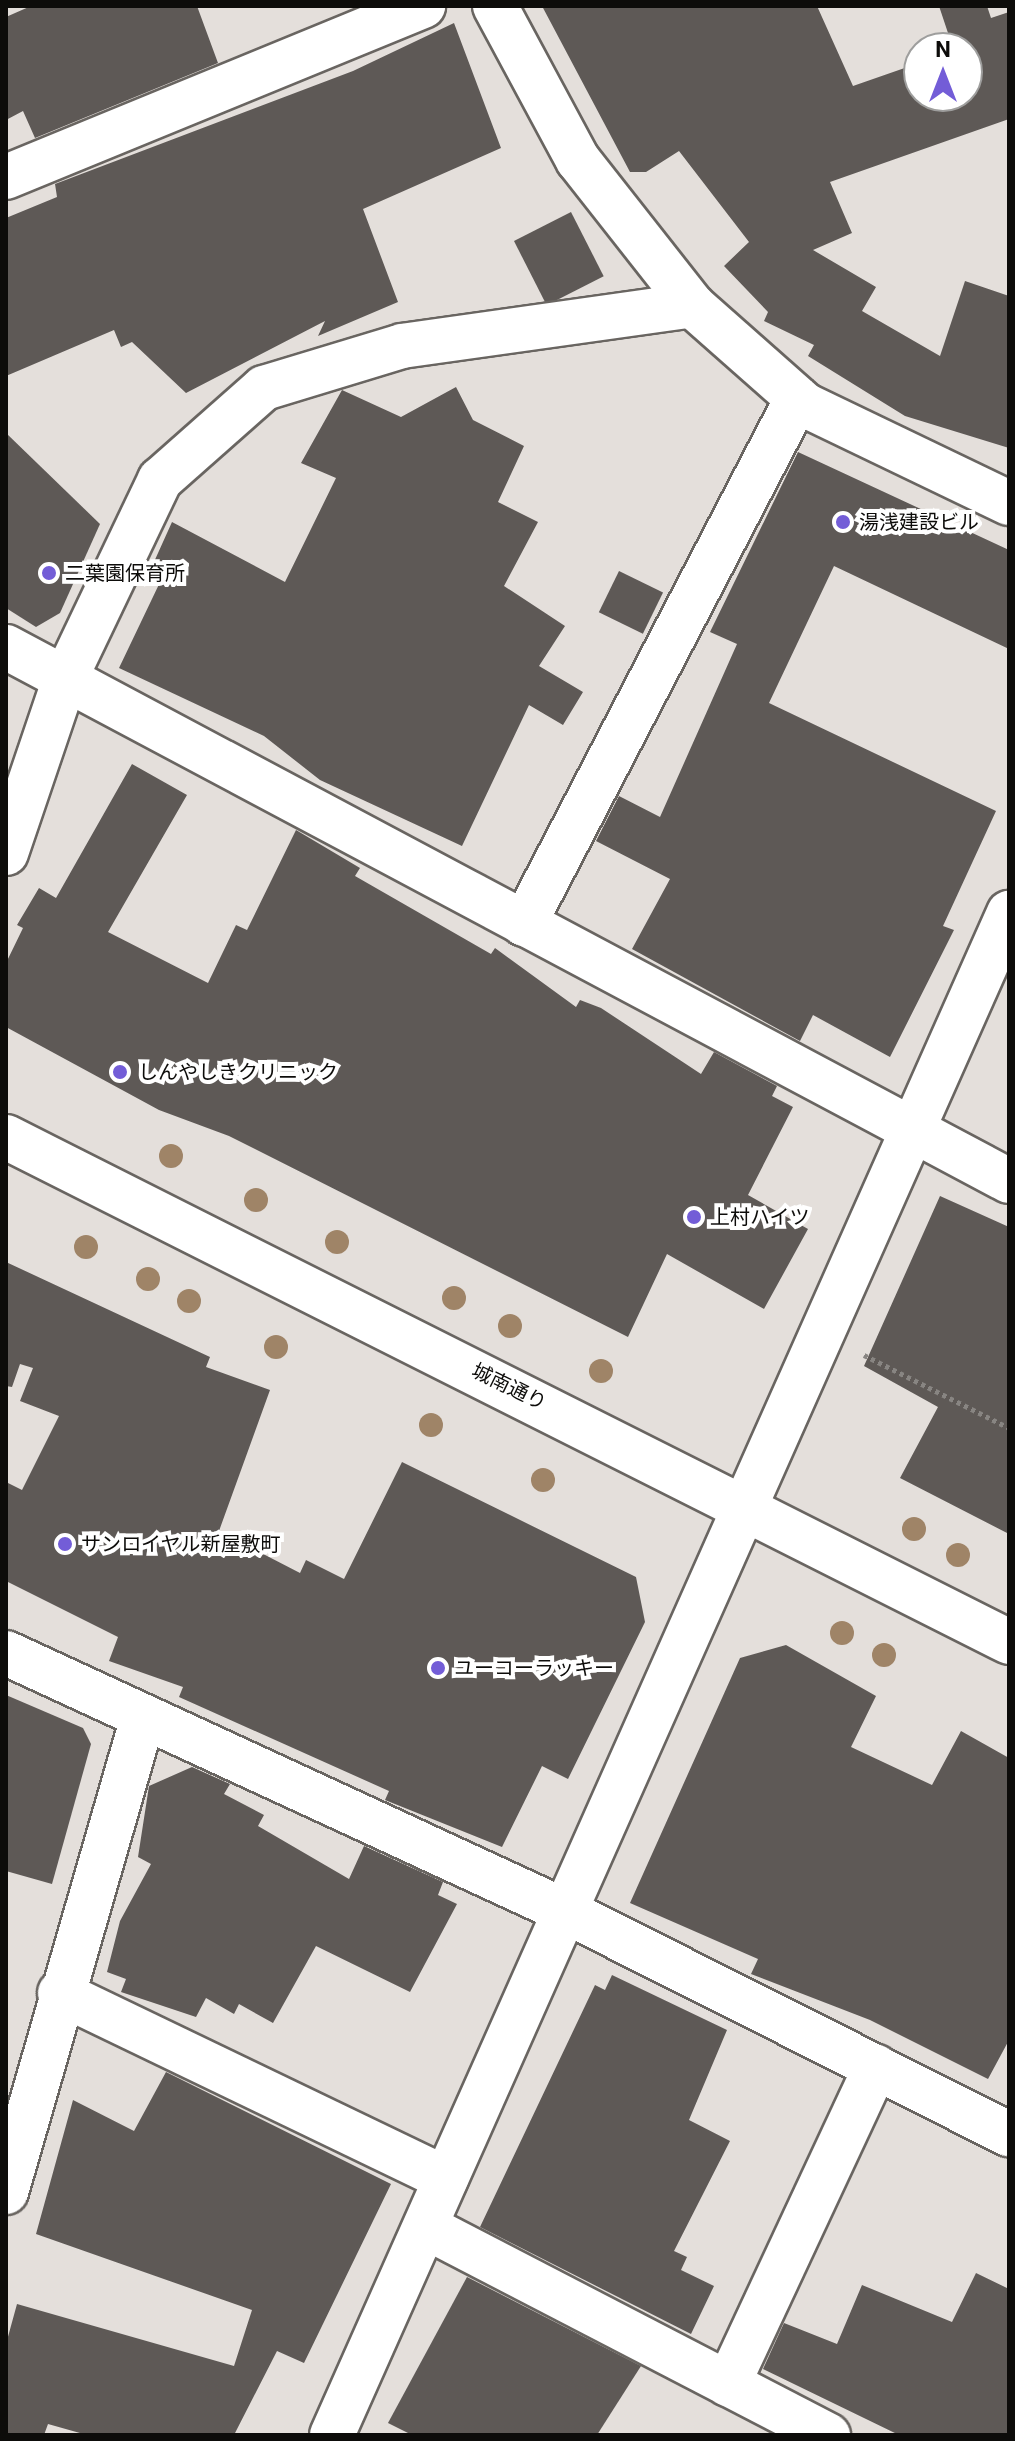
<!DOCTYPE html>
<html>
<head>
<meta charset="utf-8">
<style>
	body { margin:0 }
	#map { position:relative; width:1015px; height:2441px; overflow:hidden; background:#e4dfdb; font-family:Roboto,"Noto Sans JP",sans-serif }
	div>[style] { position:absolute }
	.building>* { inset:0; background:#5e5956; transform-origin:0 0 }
	.path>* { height:5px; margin-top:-2.5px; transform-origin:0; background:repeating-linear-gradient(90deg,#888582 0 4px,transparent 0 8px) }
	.roads { filter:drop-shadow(2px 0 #696561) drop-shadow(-2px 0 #696561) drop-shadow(0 2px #696561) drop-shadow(0 -2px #696561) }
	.minor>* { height:44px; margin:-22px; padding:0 22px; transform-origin:22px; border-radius:22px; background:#fff }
	.tertiary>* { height:44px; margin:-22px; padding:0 22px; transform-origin:22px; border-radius:22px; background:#fff }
	.trees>* { width:24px; height:24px; margin:-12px; border-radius:50%; background:#9f8467 }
	.dots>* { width:22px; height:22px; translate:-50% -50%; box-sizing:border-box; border:4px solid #fff; border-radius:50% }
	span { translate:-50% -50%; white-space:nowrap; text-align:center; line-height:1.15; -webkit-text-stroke:8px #fff; paint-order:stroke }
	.poi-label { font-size:20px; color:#0d0c0a }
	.left { translate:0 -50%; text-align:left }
	.street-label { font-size:20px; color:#0d0c0a }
	.frame { position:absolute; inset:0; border:8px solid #0d0c0a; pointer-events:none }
	.north { position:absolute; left:903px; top:32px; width:80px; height:80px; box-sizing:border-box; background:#fff; border:2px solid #9e9e9d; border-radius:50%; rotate:0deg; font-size:22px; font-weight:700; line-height:32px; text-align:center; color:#0d0c0a }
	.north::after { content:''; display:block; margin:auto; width:28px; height:36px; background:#735dd7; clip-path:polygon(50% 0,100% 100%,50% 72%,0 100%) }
</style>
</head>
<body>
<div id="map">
	<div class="building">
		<div style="clip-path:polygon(31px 6px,197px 6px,218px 63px,35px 138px,23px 111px,6px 120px,6px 17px)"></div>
		<div style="clip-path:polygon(542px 6px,817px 6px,853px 86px,919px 63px,919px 96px,967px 96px,967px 48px,953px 48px,939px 6px,987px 6px,991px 18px,1009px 12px,1009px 119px,830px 182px,852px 233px,813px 250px,876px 287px,862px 311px,940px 356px,965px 281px,1009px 296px,1009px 448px,905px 416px,808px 356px,814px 345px,764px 321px,768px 312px,724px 266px,749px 242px,679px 151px,646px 172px,630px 172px)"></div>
		<div style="clip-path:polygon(454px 23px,501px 148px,363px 209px,398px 302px,318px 336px,325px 321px,186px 393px,132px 342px,121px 347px,114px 330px,6px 376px,6px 218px,57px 197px,55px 184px,353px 71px)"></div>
		<div style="left:571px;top:212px;width:72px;height:64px;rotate:63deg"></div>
		<div style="clip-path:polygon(456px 387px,473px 420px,524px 446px,498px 502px,538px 522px,504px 586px,565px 626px,539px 666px,583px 692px,563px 725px,529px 705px,462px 846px,320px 780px,264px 736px,119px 668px,162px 578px,149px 573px,172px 522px,285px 582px,336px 478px,301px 463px,342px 390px,401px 417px)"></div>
		<div style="clip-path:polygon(6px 433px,100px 524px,60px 613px,36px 627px,6px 608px)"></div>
		<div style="clip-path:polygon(798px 452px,1009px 550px,1009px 649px,834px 566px,769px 703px,996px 811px,943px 926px,954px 930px,890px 1057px,813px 1015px,800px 1041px,632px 949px,670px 879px,596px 841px,619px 796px,660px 817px,737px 644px,710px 632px)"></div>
		<div style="left:619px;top:571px;width:49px;height:46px;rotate:26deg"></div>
		<div style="clip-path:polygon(132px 764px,187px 795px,108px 932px,208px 983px,236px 925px,247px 930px,296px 830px,360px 868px,355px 876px,491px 954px,495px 948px,576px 1007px,580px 1000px,601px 1008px,701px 1074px,714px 1052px,777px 1086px,772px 1096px,793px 1107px,748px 1195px,808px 1229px,764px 1309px,667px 1254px,628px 1337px,229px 1136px,159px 1110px,6px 1027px,6px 963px,23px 928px,17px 925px,39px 888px,56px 898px)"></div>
		<div style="clip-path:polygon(940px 1196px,1009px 1227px,1009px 1534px,900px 1478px,938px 1407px,864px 1366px)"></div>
		<div style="clip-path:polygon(6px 1262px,210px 1357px,206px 1367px,270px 1390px,219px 1531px,300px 1573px,306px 1560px,344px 1579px,402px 1462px,636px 1577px,645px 1622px,568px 1779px,542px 1766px,502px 1847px,385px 1800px,389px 1791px,179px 1697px,183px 1687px,109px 1661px,118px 1637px,6px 1581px,6px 1482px,22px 1490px,59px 1416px,20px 1401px,33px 1368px,20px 1364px,12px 1387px,6px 1386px)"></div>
		<div style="clip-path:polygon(786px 1645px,876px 1696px,851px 1747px,932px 1785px,961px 1731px,1009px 1758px,1009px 2040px,988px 2079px,870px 2020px,751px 1974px,758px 1959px,630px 1903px,740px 1658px)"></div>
		<div style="clip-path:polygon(6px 1695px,83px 1728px,91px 1744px,52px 1884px,6px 1871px)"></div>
		<div style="clip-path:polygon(192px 1767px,230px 1784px,224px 1794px,264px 1815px,258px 1826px,349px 1879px,364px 1846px,443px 1882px,438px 1895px,457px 1904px,410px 1992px,316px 1946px,273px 2023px,239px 2004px,234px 2014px,206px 1998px,196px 2017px,121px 1992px,126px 1979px,107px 1972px,120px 1921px,151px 1864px,138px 1857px,149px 1786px)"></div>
		<div style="clip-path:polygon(612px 1975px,727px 2030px,689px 2120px,730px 2141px,674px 2251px,687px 2257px,681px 2270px,714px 2286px,691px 2334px,480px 2227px,595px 1985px,605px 1990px)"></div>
		<div style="clip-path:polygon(166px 2072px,391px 2184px,304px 2363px,277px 2351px,234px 2435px,87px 2435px,48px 2424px,44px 2435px,6px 2435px,6px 2344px,17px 2304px,234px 2366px,252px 2310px,36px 2234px,73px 2100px,134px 2131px)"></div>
		<div style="clip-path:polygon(976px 2273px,1009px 2289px,1009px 2435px,899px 2435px,763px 2369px,784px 2323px,837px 2344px,862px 2285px,952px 2322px)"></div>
		<div style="clip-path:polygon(467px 2277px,641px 2366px,597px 2435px,412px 2435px,388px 2423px)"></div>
	</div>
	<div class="path">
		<div style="left:864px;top:1355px;width:162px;rotate:26.7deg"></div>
	</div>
	<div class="roads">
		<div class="minor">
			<div style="left:495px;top:6px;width:175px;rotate:61.7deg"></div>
			<div style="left:578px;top:160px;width:184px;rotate:51.8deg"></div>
			<div style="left:692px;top:305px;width:151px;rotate:41.5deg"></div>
			<div style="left:805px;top:405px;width:226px;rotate:25.7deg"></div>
			<div style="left:6px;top:177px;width:451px;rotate:-22.3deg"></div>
			<div style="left:6px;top:647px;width:1136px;rotate:28.03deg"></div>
			<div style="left:6px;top:853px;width:184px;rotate:-71.3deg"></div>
			<div style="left:65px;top:679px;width:221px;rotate:-64.5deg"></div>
			<div style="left:160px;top:480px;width:139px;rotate:-41.5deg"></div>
			<div style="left:264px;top:388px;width:144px;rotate:-16.9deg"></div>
			<div style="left:402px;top:346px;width:293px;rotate:-8deg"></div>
			<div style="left:524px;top:924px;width:592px;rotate:-62.53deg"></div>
			<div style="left:6px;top:1653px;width:618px;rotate:24.78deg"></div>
			<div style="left:567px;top:1912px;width:495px;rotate:26.7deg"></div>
			<div style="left:60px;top:1993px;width:428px;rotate:25.7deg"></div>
			<div style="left:6px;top:2192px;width:494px;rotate:-73.9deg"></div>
			<div style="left:426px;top:2227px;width:453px;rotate:27.4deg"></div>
			<div style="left:728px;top:2384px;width:350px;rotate:-65deg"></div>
		</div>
		<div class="tertiary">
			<div style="left:6px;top:1137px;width:1123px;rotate:26.72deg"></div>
			<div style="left:332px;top:2435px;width:1666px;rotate:-66.02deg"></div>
		</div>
	</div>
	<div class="trees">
		<div style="left:171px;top:1156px"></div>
		<div style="left:256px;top:1200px"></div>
		<div style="left:337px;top:1242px"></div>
		<div style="left:86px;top:1247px"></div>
		<div style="left:148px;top:1279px"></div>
		<div style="left:454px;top:1298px"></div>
		<div style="left:189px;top:1301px"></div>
		<div style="left:510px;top:1326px"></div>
		<div style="left:276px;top:1347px"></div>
		<div style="left:601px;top:1371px"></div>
		<div style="left:431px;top:1425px"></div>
		<div style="left:543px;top:1480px"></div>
		<div style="left:914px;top:1529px"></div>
		<div style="left:958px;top:1555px"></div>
		<div style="left:842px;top:1633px"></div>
		<div style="left:884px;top:1655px"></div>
	</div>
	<div class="dots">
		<div style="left:843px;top:522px;background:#735dd7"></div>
		<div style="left:49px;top:573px;background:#735dd7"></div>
		<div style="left:120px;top:1072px;background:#735dd7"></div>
		<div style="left:694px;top:1217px;background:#735dd7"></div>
		<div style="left:65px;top:1544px;background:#735dd7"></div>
		<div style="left:438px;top:1668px;background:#735dd7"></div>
	</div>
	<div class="poi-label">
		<span class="left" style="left:859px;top:522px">湯浅建設ビル</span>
		<span class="left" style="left:65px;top:573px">二葉園保育所</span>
		<span class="left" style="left:138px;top:1072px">しんやしきクリニック</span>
		<span class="left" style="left:710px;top:1217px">上村ハイツ</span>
		<span class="left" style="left:81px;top:1544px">サンロイヤル新屋敷町</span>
		<span class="left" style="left:454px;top:1668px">ユーコーラッキー</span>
	</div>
	<div class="street-label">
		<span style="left:509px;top:1387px;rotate:26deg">城南通り</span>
	</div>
	<div class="frame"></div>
	<div class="north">N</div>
</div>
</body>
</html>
